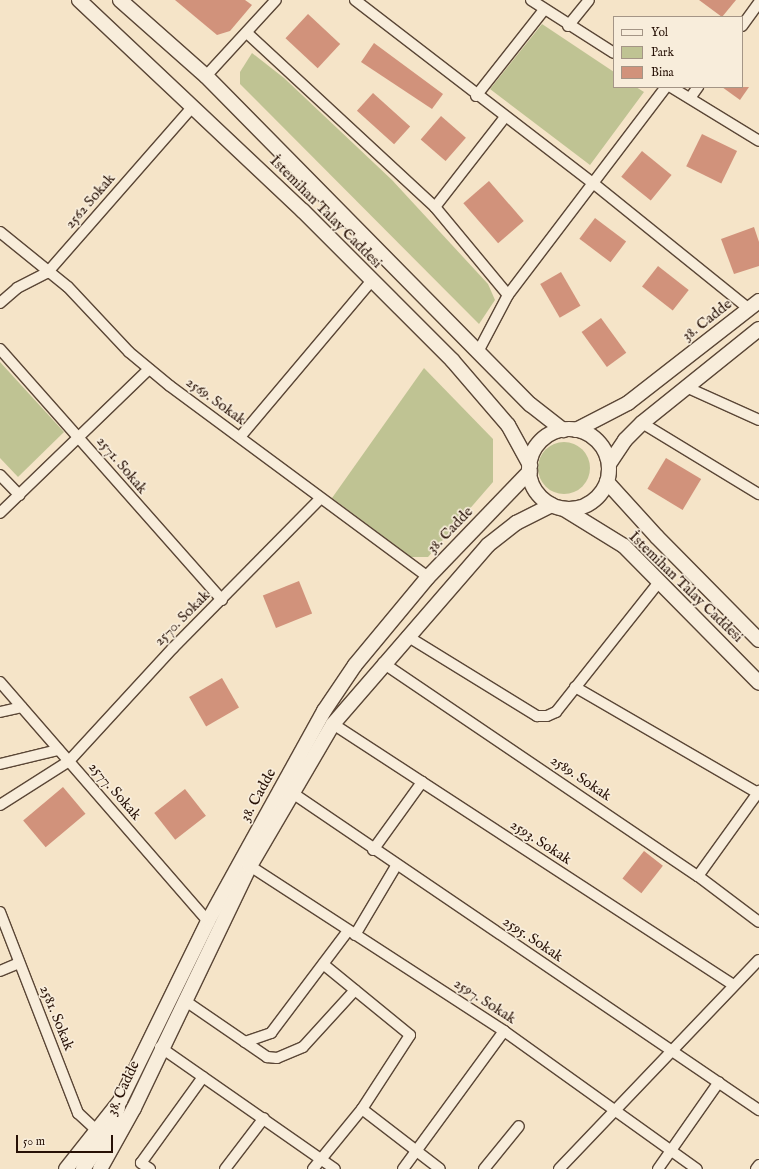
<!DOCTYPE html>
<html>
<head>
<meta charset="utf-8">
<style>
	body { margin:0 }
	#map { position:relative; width:759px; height:1169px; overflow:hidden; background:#f5e4c8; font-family:"IM FELL English",serif }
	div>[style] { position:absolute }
	.green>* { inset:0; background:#bfc393 }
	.round { border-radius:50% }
	.building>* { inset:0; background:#d1927b; transform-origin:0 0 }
	.roads { filter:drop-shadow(1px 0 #5a4636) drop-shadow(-1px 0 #5a4636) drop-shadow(0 1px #5a4636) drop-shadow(0 -1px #5a4636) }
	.street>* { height:10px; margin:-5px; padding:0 5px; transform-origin:5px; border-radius:5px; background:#f8eddb }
	.secondary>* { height:14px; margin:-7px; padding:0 7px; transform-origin:7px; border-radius:7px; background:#f8eddb }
	.secondary>.ring { margin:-7px; padding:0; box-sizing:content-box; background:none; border:14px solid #f8eddb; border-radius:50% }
	span { translate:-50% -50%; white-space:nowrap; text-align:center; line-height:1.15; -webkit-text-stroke:3.5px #f8eddb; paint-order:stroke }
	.street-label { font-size:15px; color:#271106 }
	.legend { position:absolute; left:613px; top:16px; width:130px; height:72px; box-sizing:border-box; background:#f8eddb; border:1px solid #a49586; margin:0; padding:5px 7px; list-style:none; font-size:12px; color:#271106 }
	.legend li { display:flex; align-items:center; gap:8px; height:20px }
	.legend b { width:20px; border:1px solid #a49586 }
	.scale { position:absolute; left:16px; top:1135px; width:97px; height:18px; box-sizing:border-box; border:2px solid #271106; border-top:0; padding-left:5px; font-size:12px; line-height:14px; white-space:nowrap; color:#271106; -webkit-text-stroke:3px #f8eddb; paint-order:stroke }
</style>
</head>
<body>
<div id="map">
	<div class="green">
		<div style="clip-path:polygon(542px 24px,614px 72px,614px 87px,636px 87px,644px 92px,590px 165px,490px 89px)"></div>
		<div style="clip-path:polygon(252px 53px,284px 78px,392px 180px,488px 284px,495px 300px,479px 324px,240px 84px,240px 72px)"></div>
		<div style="clip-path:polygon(0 362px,64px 432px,18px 477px,0 458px)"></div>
		<div style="clip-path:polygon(424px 368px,493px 439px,493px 482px,428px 557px,411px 557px,332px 498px)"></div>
		<div class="round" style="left:538px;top:442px;width:52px;height:52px"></div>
	</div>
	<div class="building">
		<div style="clip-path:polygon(175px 0,245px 0,252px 5px,230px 31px,217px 35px)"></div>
		<div style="clip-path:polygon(699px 0,736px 0,722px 17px)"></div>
		<div style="left:308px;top:14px;width:44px;height:33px;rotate:43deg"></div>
		<div style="clip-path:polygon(374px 43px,443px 94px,432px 109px,361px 62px)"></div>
		<div style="clip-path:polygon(722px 87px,749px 87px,740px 100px)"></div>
		<div style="left:373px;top:93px;width:50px;height:24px;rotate:42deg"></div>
		<div style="left:441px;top:116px;width:33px;height:31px;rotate:41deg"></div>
		<div style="left:702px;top:134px;width:39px;height:36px;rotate:26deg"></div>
		<div style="left:642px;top:151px;width:38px;height:33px;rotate:39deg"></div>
		<div style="left:489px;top:181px;width:53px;height:34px;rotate:49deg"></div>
		<div style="left:595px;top:218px;width:39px;height:26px;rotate:37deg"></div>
		<div style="clip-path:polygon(754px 227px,759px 242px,759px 266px,734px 274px,721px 239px)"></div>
		<div style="left:658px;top:266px;width:39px;height:26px;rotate:38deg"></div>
		<div style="left:561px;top:272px;width:39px;height:24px;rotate:60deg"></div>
		<div style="left:601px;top:318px;width:43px;height:24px;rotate:54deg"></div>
		<div style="left:666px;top:458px;width:41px;height:36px;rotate:31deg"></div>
		<div style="left:299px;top:581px;width:35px;height:39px;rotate:68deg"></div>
		<div style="left:222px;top:678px;width:34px;height:38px;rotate:60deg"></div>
		<div style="left:63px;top:787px;width:35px;height:52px;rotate:50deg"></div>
		<div style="left:185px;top:789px;width:34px;height:39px;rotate:52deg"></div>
		<div style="left:644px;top:851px;width:24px;height:35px;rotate:38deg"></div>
	</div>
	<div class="roads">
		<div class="street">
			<div style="left:355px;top:0;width:300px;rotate:37.6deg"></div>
			<div style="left:593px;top:183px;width:201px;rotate:38.9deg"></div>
			<div style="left:531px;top:0;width:98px;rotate:32.6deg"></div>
			<div style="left:568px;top:26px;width:33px;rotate:-51deg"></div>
			<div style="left:742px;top:26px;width:29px;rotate:-54deg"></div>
			<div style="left:247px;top:33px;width:256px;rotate:42.8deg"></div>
			<div style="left:435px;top:207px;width:114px;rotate:50.3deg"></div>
			<div style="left:206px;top:76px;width:103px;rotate:-47.4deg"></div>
			<div style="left:671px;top:87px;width:103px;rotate:31.5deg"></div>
			<div style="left:476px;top:96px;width:110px;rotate:-51.7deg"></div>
			<div style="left:690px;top:98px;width:14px;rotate:-54deg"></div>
			<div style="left:435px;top:207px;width:114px;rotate:-52.1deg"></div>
			<div style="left:0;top:232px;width:87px;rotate:39deg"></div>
			<div style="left:68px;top:287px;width:89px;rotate:46.8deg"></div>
			<div style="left:129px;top:352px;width:53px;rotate:39.7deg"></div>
			<div style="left:170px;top:386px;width:321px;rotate:36.5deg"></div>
			<div style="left:0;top:303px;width:23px;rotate:-41deg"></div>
			<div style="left:17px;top:288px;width:34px;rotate:-27deg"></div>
			<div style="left:47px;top:273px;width:222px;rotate:-48.8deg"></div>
			<div style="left:0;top:349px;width:335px;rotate:48.5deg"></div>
			<div style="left:479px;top:350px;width:62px;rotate:-62.2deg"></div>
			<div style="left:508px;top:295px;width:261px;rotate:-52.8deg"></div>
			<div style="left:686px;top:387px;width:80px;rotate:24.3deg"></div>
			<div style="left:642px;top:423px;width:137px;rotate:31.3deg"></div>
			<div style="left:240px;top:437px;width:205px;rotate:-49.9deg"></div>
			<div style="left:0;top:475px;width:28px;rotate:46deg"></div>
			<div style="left:0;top:513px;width:207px;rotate:-44deg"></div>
			<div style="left:407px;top:636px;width:153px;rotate:31.6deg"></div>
			<div style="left:537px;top:716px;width:10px"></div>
			<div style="left:547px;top:716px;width:10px;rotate:-24deg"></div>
			<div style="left:556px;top:712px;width:167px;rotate:-51.6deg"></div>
			<div style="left:383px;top:663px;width:380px;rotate:34.1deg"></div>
			<div style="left:698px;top:876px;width:76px;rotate:37deg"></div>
			<div style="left:0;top:682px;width:317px;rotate:49deg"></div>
			<div style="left:575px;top:687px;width:211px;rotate:30.1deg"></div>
			<div style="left:0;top:712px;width:22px;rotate:-13deg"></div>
			<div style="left:333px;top:724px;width:478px;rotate:33.1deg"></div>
			<div style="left:0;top:764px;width:60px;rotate:-13.6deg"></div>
			<div style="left:291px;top:792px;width:566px;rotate:34.2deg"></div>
			<div style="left:0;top:805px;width:82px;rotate:-32.5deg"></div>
			<div style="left:69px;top:761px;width:154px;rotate:-47.4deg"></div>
			<div style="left:173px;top:648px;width:208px;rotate:-45.4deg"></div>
			<div style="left:373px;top:850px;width:84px;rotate:-54.2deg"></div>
			<div style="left:250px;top:866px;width:303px;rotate:33deg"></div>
			<div style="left:504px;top:1031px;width:237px;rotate:35.6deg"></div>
			<div style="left:698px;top:876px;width:105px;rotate:-54.3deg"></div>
			<div style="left:0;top:912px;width:216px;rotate:68.8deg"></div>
			<div style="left:78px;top:1113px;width:23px;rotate:43deg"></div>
			<div style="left:355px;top:935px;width:80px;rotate:-59.3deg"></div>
			<div style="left:0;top:971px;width:21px;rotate:-23deg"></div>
			<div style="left:184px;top:1000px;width:101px;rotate:34.5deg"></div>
			<div style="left:267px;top:1057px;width:10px;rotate:6deg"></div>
			<div style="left:277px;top:1058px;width:28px;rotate:-23deg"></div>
			<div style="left:303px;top:1047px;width:77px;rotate:-47.6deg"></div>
			<div style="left:245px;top:1042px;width:28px;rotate:-19deg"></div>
			<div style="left:271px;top:1033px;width:128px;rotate:-53deg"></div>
			<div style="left:160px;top:1047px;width:213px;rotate:34.9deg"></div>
			<div style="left:362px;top:1109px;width:98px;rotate:37.6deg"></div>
			<div style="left:150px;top:1169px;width:11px;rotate:-146deg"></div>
			<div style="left:141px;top:1163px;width:106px;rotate:-54.2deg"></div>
			<div style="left:225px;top:1169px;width:64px;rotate:-52.6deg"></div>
			<div style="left:313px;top:1169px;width:77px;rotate:-50.8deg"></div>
			<div style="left:362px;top:1109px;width:88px;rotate:-57deg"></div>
			<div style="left:410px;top:1035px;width:112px;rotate:-140.8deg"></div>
			<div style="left:403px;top:1169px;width:171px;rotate:-53.8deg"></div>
			<div style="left:484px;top:1169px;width:55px;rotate:-50.9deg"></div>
			<div style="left:559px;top:1169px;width:289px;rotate:-46.3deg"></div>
			<div style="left:658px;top:1169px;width:106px;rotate:-55deg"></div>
			<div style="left:756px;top:1169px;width:5px;rotate:-53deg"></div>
		</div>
		<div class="secondary">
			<div style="left:79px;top:0;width:308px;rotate:43.3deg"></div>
			<div style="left:303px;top:211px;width:211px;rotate:45deg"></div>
			<div style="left:452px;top:360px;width:86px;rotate:49.3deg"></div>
			<div style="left:508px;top:425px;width:46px;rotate:61.2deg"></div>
			<div style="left:120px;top:0;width:115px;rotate:41.5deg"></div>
			<div style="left:206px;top:76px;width:462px;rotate:45.4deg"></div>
			<div style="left:531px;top:405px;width:41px;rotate:38deg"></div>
			<div class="ring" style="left:529px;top:429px;width:66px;height:66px"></div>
			<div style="left:576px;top:430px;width:59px;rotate:-27.4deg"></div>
			<div style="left:628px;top:403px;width:166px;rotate:-37.9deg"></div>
			<div style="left:609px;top:464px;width:29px;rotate:-56deg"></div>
			<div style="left:625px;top:440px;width:24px;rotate:-45deg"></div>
			<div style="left:642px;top:423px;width:150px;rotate:-38.8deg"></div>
			<div style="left:607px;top:482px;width:74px;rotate:47.7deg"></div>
			<div style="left:657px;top:537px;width:145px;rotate:45.3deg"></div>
			<div style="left:564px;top:509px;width:70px;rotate:31.7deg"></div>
			<div style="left:624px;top:546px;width:192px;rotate:45.4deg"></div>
			<div style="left:66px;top:1169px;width:87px;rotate:-51.5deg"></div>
			<div style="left:120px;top:1101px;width:200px;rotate:-63.9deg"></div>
			<div style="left:208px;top:921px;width:240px;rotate:-61.1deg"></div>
			<div style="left:324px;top:711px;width:55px;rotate:-56deg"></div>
			<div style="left:355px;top:665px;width:114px;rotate:-50.3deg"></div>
			<div style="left:428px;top:577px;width:147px;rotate:-46.1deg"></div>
			<div style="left:83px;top:1169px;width:51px;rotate:-55.4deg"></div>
			<div style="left:112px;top:1127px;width:21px;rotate:-73deg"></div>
			<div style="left:100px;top:1169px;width:70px;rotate:-60.9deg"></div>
			<div style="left:134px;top:1108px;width:268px;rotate:-64.4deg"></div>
			<div style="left:250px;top:866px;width:164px;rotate:-59.7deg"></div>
			<div style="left:333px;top:724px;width:237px;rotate:-49.1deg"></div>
			<div style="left:488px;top:545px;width:36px;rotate:-38deg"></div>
			<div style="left:516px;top:523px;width:40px;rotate:-26.6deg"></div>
		</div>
	</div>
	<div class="street-label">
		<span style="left:90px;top:201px;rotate:-49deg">2562 Sokak</span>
		<span style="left:326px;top:212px;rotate:45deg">İstemihan Talay Caddesi</span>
		<span style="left:707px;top:320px;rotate:-38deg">38. Cadde</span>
		<span style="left:216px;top:401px;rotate:36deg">2569. Sokak</span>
		<span style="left:122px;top:465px;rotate:50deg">2571. Sokak</span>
		<span style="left:450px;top:530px;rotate:-46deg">38. Cadde</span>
		<span style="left:686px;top:587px;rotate:44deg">İstemihan Talay Caddesi</span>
		<span style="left:182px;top:618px;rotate:-45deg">2570. Sokak</span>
		<span style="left:581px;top:778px;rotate:34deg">2589. Sokak</span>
		<span style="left:115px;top:791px;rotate:49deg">2577. Sokak</span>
		<span style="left:258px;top:795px;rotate:-61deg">38. Cadde</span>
		<span style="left:541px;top:842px;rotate:33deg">2593. Sokak</span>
		<span style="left:533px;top:939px;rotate:34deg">2595. Sokak</span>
		<span style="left:485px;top:1001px;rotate:33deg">2597. Sokak</span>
		<span style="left:57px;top:1018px;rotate:68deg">2581. Sokak</span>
		<span style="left:123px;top:1088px;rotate:-65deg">38. Cadde</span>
	</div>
	<ul class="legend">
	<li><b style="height:5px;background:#f8eddb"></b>Yol</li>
	<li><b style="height:11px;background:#bfc393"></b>Park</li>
	<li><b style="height:11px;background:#d1927b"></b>Bina</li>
	</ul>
	<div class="scale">50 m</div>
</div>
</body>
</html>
